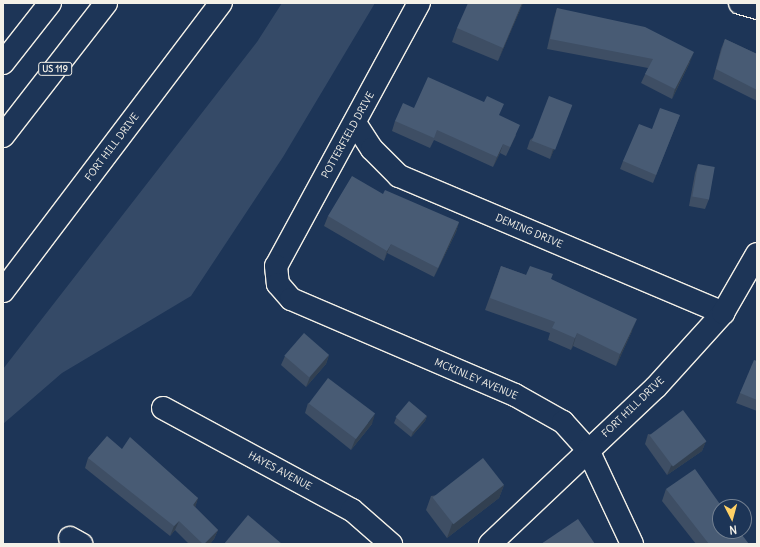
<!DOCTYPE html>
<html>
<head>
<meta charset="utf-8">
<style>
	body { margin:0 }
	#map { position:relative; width:760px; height:547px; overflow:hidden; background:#1d3557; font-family:Delius,sans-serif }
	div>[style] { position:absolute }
	.green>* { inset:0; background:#354a67 }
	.roads { filter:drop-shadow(1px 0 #f4f1e8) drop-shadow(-1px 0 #f4f1e8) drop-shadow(0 1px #f4f1e8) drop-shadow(0 -1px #f4f1e8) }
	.street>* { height:22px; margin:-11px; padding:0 11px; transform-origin:11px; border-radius:11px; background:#1d3557 }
	.highway>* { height:22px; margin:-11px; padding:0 11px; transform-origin:11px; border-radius:11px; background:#1d3557 }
	.wall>* { inset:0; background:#3e4e64 }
	.shaded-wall>* { inset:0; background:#324051 }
	.building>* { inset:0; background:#485b74; transform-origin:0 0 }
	span { translate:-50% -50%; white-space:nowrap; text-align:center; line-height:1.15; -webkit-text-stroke:4px #1d3557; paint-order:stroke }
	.shield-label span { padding:1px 3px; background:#1d3557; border:1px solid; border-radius:3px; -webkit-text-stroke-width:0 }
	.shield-label { font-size:9px; color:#f4f1e8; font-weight:700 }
	.street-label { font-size:10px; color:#f4f1e8 }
	.frame { position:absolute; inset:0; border:4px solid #f4f1e8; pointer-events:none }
	.north { position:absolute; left:712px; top:499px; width:40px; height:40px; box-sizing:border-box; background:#1d3557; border:1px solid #738091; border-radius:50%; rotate:174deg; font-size:11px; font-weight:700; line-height:16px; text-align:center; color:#f4f1e8 }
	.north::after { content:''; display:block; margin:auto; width:14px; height:18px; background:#ffd166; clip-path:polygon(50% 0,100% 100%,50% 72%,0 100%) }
</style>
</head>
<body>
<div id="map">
	<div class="green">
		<div style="clip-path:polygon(282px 3px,375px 3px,283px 157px,191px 296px,62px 373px,3px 424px,3px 369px,257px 42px)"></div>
	</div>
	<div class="roads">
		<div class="street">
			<div style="left:419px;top:3px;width:299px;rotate:118.5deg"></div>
			<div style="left:276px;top:266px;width:18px;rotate:84deg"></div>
			<div style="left:278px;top:284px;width:20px;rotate:49deg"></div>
			<div style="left:291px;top:299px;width:244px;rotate:23.2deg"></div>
			<div style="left:515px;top:395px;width:55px;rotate:29.4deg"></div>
			<div style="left:563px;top:422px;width:38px;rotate:48deg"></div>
			<div style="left:588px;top:450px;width:104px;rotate:64.9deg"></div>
			<div style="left:740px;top:3px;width:18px;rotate:16deg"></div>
			<div style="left:355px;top:123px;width:31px;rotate:57deg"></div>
			<div style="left:372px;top:149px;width:38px;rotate:45deg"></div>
			<div style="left:399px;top:176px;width:352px;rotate:22.9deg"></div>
			<div style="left:3px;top:291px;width:361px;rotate:-52.9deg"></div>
			<div style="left:163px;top:408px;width:215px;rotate:28.4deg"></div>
			<div style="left:352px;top:510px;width:52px;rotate:41.1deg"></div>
			<div style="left:70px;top:538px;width:13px;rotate:29deg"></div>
			<div style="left:490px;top:544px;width:228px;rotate:-43.4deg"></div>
			<div style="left:656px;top:387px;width:100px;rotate:-47.8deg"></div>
			<div style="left:723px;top:313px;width:68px;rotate:-60deg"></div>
		</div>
		<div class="highway">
			<div style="left:3px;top:63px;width:76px;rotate:-51.9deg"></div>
			<div style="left:3px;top:136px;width:168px;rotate:-52.2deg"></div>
		</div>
	</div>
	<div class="wall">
		<div style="clip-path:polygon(523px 3px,498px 61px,452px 42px,457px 28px)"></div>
		<div style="clip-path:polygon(557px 8px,690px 62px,672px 99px,641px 83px,648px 68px,547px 49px,554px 18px)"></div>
		<div style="clip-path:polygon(725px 39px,757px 54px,757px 101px,713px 79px,721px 49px)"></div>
		<div style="clip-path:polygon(572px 105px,550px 159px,527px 149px,530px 140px)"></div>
		<div style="clip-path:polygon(414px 108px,500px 116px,516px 135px,506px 156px,500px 153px,493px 167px,434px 140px,430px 148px,392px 131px,395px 121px)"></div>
		<div style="clip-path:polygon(680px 115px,653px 183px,620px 169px,623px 161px,652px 129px)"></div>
		<div style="clip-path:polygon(698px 164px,709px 199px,705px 209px,689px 206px,695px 173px)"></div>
		<div style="clip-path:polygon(383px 194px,459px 222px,456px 232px,434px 277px,387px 253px,384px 261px,324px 226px,328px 216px)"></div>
		<div style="clip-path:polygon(501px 266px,526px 275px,551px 279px,632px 331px,616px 366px,573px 346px,571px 350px,548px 340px,550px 333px,485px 310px)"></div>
		<div style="clip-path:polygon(329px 355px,326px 364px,306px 387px,281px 365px,285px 356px)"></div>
		<div style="clip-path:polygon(757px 361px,757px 411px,736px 403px,740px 393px)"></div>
		<div style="clip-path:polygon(308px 403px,372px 424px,351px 450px,305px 413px)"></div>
		<div style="clip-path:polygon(427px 416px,425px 421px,411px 437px,394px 423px,396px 418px)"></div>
		<div style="clip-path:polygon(648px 434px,706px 441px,702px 451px,667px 475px,645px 444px)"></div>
		<div style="clip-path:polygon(122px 449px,198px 498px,195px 507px,218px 530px,214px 539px,210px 544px,189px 544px,175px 530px,170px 536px,85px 468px,88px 458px)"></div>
		<div style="clip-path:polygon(504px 485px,499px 498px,447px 538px,426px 510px,431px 496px)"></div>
		<div style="clip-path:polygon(666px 489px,749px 544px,696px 544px,662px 501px)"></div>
	</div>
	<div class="shaded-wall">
		<div style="clip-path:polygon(522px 3px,523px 3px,498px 61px,503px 48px)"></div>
		<div style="clip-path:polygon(694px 52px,690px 62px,672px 99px,675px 89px)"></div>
		<div style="clip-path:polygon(572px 105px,568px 115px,550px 159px,553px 149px)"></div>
		<div style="clip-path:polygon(503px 144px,500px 153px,493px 167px,497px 157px)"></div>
		<div style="clip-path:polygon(459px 222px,456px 232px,434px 277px,438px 268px)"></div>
		<div style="clip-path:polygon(391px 244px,387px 253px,384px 261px,387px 251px)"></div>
		<div style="clip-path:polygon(637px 319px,632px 331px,616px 366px,620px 354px)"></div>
		<div style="clip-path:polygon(577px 333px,573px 346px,571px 350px,575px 338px)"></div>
		<div style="clip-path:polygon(329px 355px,326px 364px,306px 387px,310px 377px)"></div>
		<div style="clip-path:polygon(375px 414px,372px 424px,351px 450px,355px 440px)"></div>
		<div style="clip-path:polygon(427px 416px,425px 421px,411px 437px,413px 432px)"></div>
		<div style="clip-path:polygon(706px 441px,702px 451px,667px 475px,671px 466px)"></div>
		<div style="clip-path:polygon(504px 485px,499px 498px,447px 538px,452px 524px)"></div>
		<div style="clip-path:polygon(198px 498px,195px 508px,193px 505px)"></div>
		<div style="clip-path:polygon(179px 521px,175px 530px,170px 536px,174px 526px)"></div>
		<div style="clip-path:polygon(218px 530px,214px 539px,210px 544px,204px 544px)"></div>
	</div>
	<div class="building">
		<div style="clip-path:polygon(468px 3px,522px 3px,503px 48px,457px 28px)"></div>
		<div style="clip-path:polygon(557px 8px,645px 27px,694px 52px,675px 89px,645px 74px,653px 59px,550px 39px)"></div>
		<div style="clip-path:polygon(725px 39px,757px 54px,757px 90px,716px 69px)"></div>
		<div style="clip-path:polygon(428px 77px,484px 102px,487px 96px,504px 104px,499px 115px,520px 125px,510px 147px,503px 144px,497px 157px,437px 130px,434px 138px,395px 121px,403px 103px,414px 108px)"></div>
		<div style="left:549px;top:96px;width:25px;height:48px;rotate:21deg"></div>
		<div style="clip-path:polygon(660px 108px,680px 115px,656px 175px,623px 161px,639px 124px,652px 129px)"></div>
		<div style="left:698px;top:164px;width:17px;height:33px;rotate:10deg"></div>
		<div style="clip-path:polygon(352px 176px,383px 194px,385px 190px,459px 222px,438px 268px,391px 244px,387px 251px,328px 216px)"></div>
		<div style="clip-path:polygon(501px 266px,526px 275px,530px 266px,553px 274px,551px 279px,637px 319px,620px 354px,577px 333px,575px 338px,552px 328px,555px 322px,490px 298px)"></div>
		<div style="left:304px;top:333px;width:33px;height:30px;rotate:41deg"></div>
		<div style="clip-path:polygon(754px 360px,757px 361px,757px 400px,740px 393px)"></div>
		<div style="left:328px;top:378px;width:59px;height:32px;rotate:37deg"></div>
		<div style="left:409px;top:401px;width:23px;height:21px;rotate:40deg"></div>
		<div style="left:683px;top:410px;width:39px;height:42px;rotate:53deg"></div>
		<div style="clip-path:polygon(107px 436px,122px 449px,130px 437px,198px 498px,193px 505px,218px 530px,204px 544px,203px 544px,179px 521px,174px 526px,88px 458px)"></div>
		<div style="left:483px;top:458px;width:34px;height:64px;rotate:52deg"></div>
		<div style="clip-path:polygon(695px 469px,722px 507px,720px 507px,720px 531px,739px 531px,749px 544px,709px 544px,666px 489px)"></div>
		<div style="clip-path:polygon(248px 515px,282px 544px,224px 544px)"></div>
		<div style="clip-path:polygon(578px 519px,595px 544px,541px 544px)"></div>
	</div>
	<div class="shield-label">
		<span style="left:55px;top:69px">US 119</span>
	</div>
	<div class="street-label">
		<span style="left:348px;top:135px;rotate:-61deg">POTTERFIELD DRIVE</span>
		<span style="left:112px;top:147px;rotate:-53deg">FORT HILL DRIVE</span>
		<span style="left:529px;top:231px;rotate:23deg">DEMING DRIVE</span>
		<span style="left:476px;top:379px;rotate:23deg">MCKINLEY AVENUE</span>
		<span style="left:633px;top:407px;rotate:-44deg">FORT HILL DRIVE</span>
		<span style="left:280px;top:471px;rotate:28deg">HAYES AVENUE</span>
	</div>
	<div class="frame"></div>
	<div class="north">N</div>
</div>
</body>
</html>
